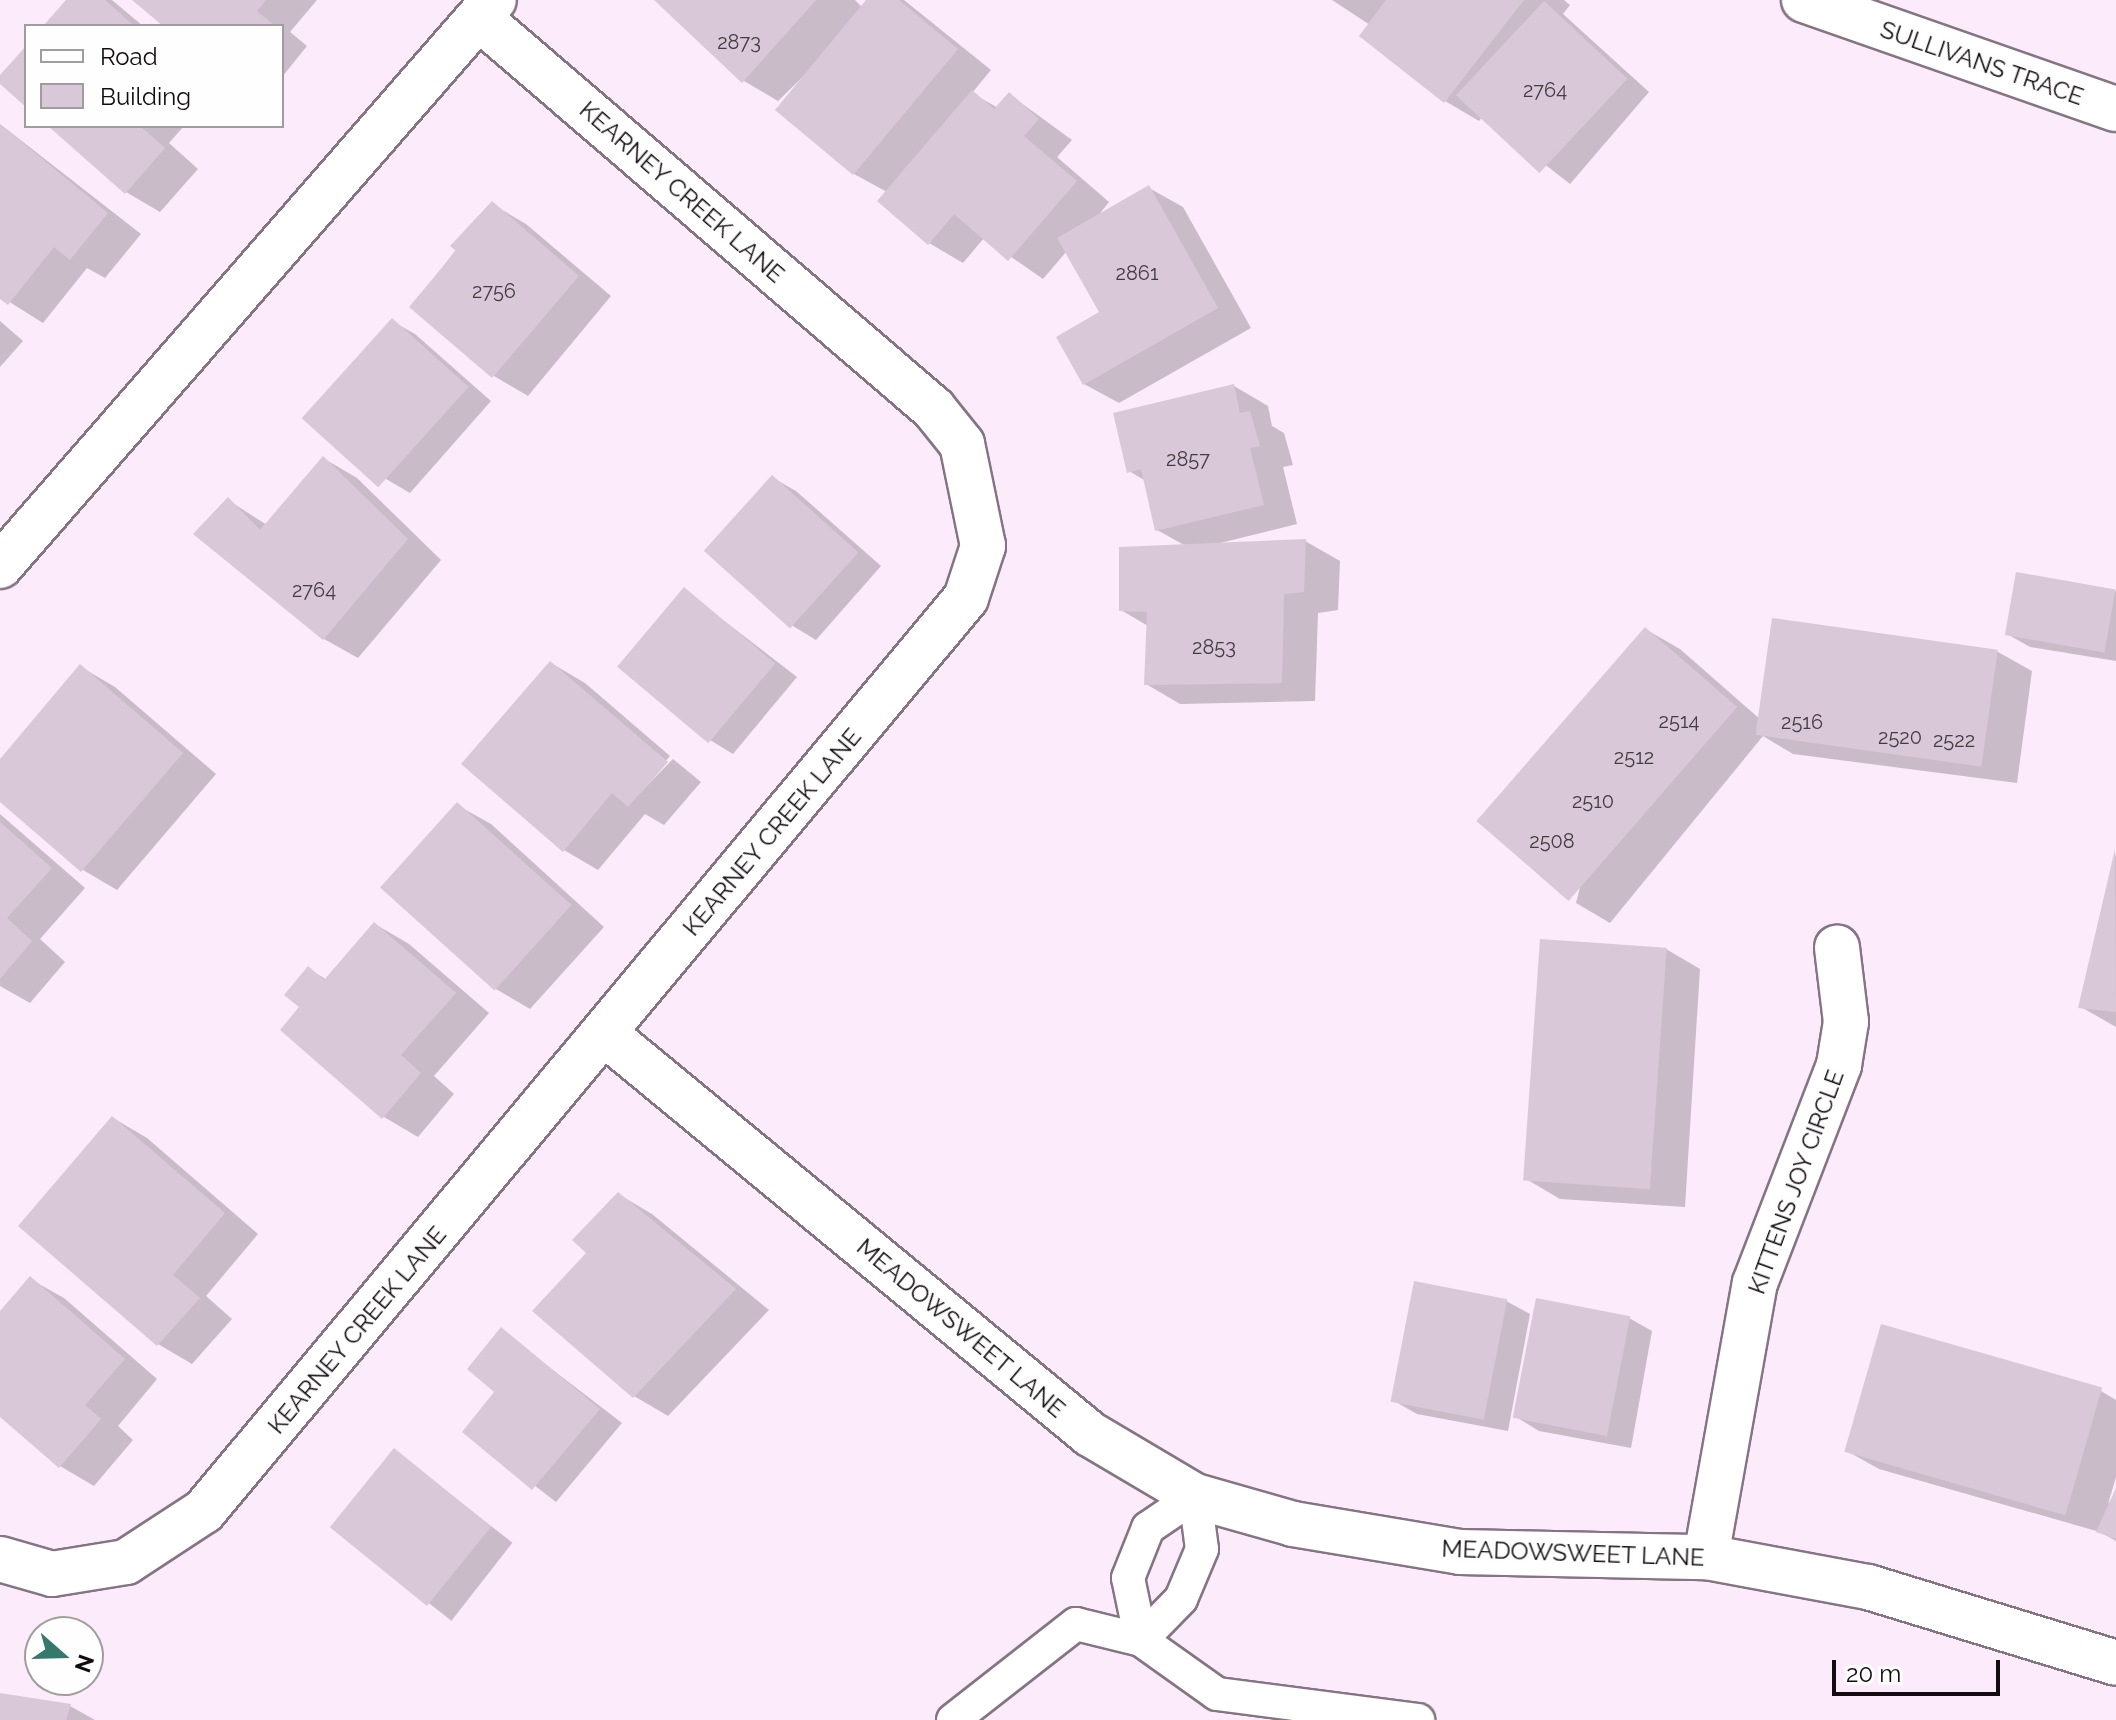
<!DOCTYPE html>
<html>
<head>
<meta charset="utf-8">
<style>
	body { margin:0 }
	#map { position:relative; width:2116px; height:1720px; overflow:hidden; background:#fcebfa; font-family:Raleway,sans-serif }
	div>[style] { position:absolute }
	.shadow>* { inset:0; background:#0003; transform-origin:0 0 }
	.building>* { inset:0; background:#d9c9d8; transform-origin:0 0 }
	.roads { filter:drop-shadow(2px 0 #857583) drop-shadow(-2px 0 #857583) drop-shadow(0 2px #857583) drop-shadow(0 -2px #857583) }
	.service>* { height:32px; margin:-16px; padding:0 16px; transform-origin:16px; border-radius:16px; background:#fff }
	.minor>* { height:44px; margin:-22px; padding:0 22px; transform-origin:22px; border-radius:22px; background:#fff }
	span { translate:-50% -50%; white-space:nowrap; text-align:center; line-height:1.15; -webkit-text-stroke:8px #fefefe; paint-order:stroke }
	.number-label { font-size:20px; color:#443b43 }
	.number-label span { -webkit-text-stroke-width:0 }
	.street-label { font-size:24px; color:#120c11 }
	.legend { position:absolute; left:24px; top:24px; width:260px; height:104px; box-sizing:border-box; background:#fefefe; border:2px solid #a09d9f; margin:0; padding:10px 14px; list-style:none; font-size:24px; color:#120c11 }
	.legend li { display:flex; align-items:center; gap:16px; height:40px }
	.legend b { width:40px; border:2px solid #a09d9f }
	.north { position:absolute; left:24px; top:1616px; width:80px; height:80px; box-sizing:border-box; background:#fefefe; border:2px solid #a09d9f; border-radius:50%; rotate:110deg; font-size:22px; font-weight:700; line-height:32px; text-align:center; color:#120c11 }
	.north::after { content:''; display:block; margin:auto; width:28px; height:36px; background:#35796c; clip-path:polygon(50% 0,100% 100%,50% 72%,0 100%) }
	.scale { position:absolute; left:1832px; top:1660px; width:168px; height:36px; box-sizing:border-box; border:4px solid #120c11; border-top:0; padding-left:10px; font-size:24px; line-height:28px; white-space:nowrap; color:#120c11; -webkit-text-stroke:6px #fefefe; paint-order:stroke }
</style>
</head>
<body>
<div id="map">
	<div class="shadow">
		<div style="clip-path:polygon(69px 0,112px 0,143px 26px,46px 26px)"></div>
		<div style="clip-path:polygon(135px 0,317px 0,290px 32px,307px 46px,282px 77px,282px 26px,166px 26px)"></div>
		<div style="clip-path:polygon(657px 0,855px 0,862px 7px,868px 0,904px 0,991px 70px,972px 93px,998px 108px,1010px 95px,1072px 140px,1057px 157px,1109px 202px,1097px 217px,1149px 188px,1183px 207px,1251px 328px,1119px 403px,1084px 384px,1101px 313px,1067px 251px,1043px 279px,984px 238px,963px 263px,929px 243px,887px 192px,854px 174px,777px 109px,810px 70px,778px 101px,744px 81px)"></div>
		<div style="clip-path:polygon(1332px 0,1564px 0,1570px 5px,1563px 14px,1649px 92px,1570px 184px,1483px 116px,1479px 121px,1445px 101px,1370px 25px)"></div>
		<div style="clip-path:polygon(0 124px,141px 234px,105px 278px,87px 268px,43px 323px,0 296px)"></div>
		<div style="clip-path:polygon(51px 126px,184px 126px,169px 143px,198px 169px,160px 212px,126px 192px)"></div>
		<div style="clip-path:polygon(492px 204px,526px 224px,611px 296px,528px 396px,494px 376px,412px 306px)"></div>
		<div style="clip-path:polygon(0 321px,23px 341px,0 367px)"></div>
		<div style="clip-path:polygon(392px 321px,415px 334px,491px 401px,410px 493px,386px 479px)"></div>
		<div style="clip-path:polygon(1234px 386px,1268px 406px,1272px 426px,1284px 433px,1293px 465px,1283px 467px,1297px 524px,1220px 543px,1305px 541px,1340px 561px,1338px 610px,1318px 613px,1315px 701px,1180px 704px,1146px 684px,1148px 626px,1121px 610px,1186px 546px,1157px 530px,1146px 481px,1129px 471px)"></div>
		<div style="clip-path:polygon(323px 458px,357px 478px,441px 560px,358px 658px,324px 639px,196px 534px,228px 500px,267px 525px)"></div>
		<div style="clip-path:polygon(773px 478px,796px 491px,881px 566px,816px 640px,793px 626px,708px 551px)"></div>
		<div style="clip-path:polygon(684px 590px,797px 677px,733px 754px,710px 740px)"></div>
		<div style="clip-path:polygon(2116px 591px,2116px 661px,2030px 647px,2007px 634px)"></div>
		<div style="clip-path:polygon(1774px 620px,1998px 652px,2032px 671px,2017px 783px,1793px 754px,1763px 736px,1610px 923px,1576px 903px,1645px 629px,1680px 649px,1761px 720px)"></div>
		<div style="clip-path:polygon(551px 663px,585px 683px,670px 756px,627px 806px,673px 759px,701px 782px,664px 825px,645px 814px,598px 870px,564px 850px)"></div>
		<div style="clip-path:polygon(81px 667px,115px 687px,216px 774px,117px 890px,83px 870px,0 800px,0 762px)"></div>
		<div style="clip-path:polygon(457px 805px,491px 824px,604px 927px,530px 1009px,496px 989px)"></div>
		<div style="clip-path:polygon(0 814px,85px 888px,40px 939px,65px 962px,30px 1003px,0 986px)"></div>
		<div style="clip-path:polygon(2116px 853px,2116px 1027px,2081px 1007px)"></div>
		<div style="clip-path:polygon(375px 924px,409px 944px,489px 1013px,434px 1076px,454px 1094px,418px 1137px,384px 1117px,302px 1007px,309px 969px,327px 980px)"></div>
		<div style="clip-path:polygon(1666px 949px,1700px 969px,1685px 1207px,1560px 1199px,1526px 1179px)"></div>
		<div style="clip-path:polygon(113px 1118px,147px 1138px,258px 1234px,206px 1296px,232px 1319px,192px 1364px,158px 1344px)"></div>
		<div style="clip-path:polygon(618px 1194px,652px 1214px,769px 1310px,668px 1416px,634px 1396px)"></div>
		<div style="clip-path:polygon(30px 1279px,64px 1298px,157px 1379px,118px 1426px,133px 1440px,94px 1486px,60px 1466px,0 1414px,0 1314px)"></div>
		<div style="clip-path:polygon(1506px 1301px,1530px 1314px,1508px 1431px,1417px 1414px,1394px 1401px)"></div>
		<div style="clip-path:polygon(1629px 1318px,1652px 1331px,1631px 1448px,1539px 1431px,1516px 1417px)"></div>
		<div style="clip-path:polygon(501px 1330px,622px 1423px,556px 1502px,465px 1432px,497px 1392px)"></div>
		<div style="clip-path:polygon(2101px 1391px,2116px 1400px,2116px 1477px,2108px 1504px,2116px 1493px,2116px 1541px,2100px 1532px,1879px 1469px,1845px 1450px)"></div>
		<div style="left:395px;top:1451px;width:149px;height:99px;rotate:38deg"></div>
		<div style="clip-path:polygon(0 1695px,70px 1706px,95px 1720px,0 1720px)"></div>
	</div>
	<div class="building">
		<div style="clip-path:polygon(66px 0,105px 0,134px 26px,43px 26px)"></div>
		<div style="clip-path:polygon(132px 0,266px 0,257px 11px,275px 26px,163px 26px)"></div>
		<div style="clip-path:polygon(654px 0,816px 0,742px 83px)"></div>
		<div style="clip-path:polygon(866px 0,899px 0,958px 49px,853px 175px,775px 110px)"></div>
		<div style="clip-path:polygon(1386px 0,1524px 0,1444px 103px,1359px 36px)"></div>
		<div style="left:1544px;top:1px;width:114px;height:129px;rotate:43deg"></div>
		<div style="clip-path:polygon(26px 46px,26px 107px,0 84px,0 75px)"></div>
		<div style="clip-path:polygon(972px 90px,994px 109px,1009px 92px,1039px 119px,1024px 136px,1077px 181px,1008px 261px,954px 214px,928px 245px,877px 201px)"></div>
		<div style="clip-path:polygon(0 124px,108px 213px,70px 260px,54px 247px,8px 305px,0 299px)"></div>
		<div style="clip-path:polygon(48px 126px,140px 126px,165px 148px,125px 194px)"></div>
		<div style="clip-path:polygon(1149px 185px,1218px 308px,1083px 385px,1056px 337px,1099px 312px,1057px 238px)"></div>
		<div style="clip-path:polygon(492px 201px,579px 276px,492px 378px,409px 307px,456px 251px,450px 246px)"></div>
		<div style="left:392px;top:318px;width:103px;height:135px;rotate:42deg"></div>
		<div style="clip-path:polygon(1234px 384px,1240px 413px,1250px 411px,1260px 446px,1250px 448px,1264px 505px,1155px 531px,1141px 469px,1127px 473px,1113px 413px)"></div>
		<div style="clip-path:polygon(323px 456px,408px 539px,323px 640px,193px 534px,228px 497px,260px 530px)"></div>
		<div style="left:772px;top:475px;width:116px;height:102px;rotate:42deg"></div>
		<div style="clip-path:polygon(1306px 539px,1304px 592px,1284px 594px,1282px 683px,1144px 685px,1147px 612px,1119px 611px,1119px 547px)"></div>
		<div style="left:2016px;top:572px;width:101px;height:64px;rotate:10deg"></div>
		<div style="left:684px;top:587px;width:119px;height:104px;rotate:40deg"></div>
		<div style="left:1772px;top:618px;width:228px;height:118px;rotate:8deg"></div>
		<div style="left:1645px;top:627px;width:122px;height:257px;rotate:41deg"></div>
		<div style="clip-path:polygon(550px 661px,668px 762px,628px 807px,612px 793px,563px 852px,461px 764px)"></div>
		<div style="clip-path:polygon(80px 664px,183px 753px,81px 872px,0 802px,0 759px)"></div>
		<div style="left:457px;top:802px;width:154px;height:115px;rotate:42deg"></div>
		<div style="clip-path:polygon(0 822px,52px 868px,7px 918px,32px 941px,0 979px)"></div>
		<div style="clip-path:polygon(2115px 849px,2116px 1012px,2078px 1008px)"></div>
		<div style="clip-path:polygon(374px 922px,456px 993px,401px 1055px,421px 1073px,382px 1119px,280px 1030px,299px 1007px,284px 995px,308px 966px,324px 980px)"></div>
		<div style="left:1540px;top:939px;width:127px;height:242px;rotate:4deg"></div>
		<div style="clip-path:polygon(112px 1116px,225px 1213px,173px 1275px,200px 1298px,157px 1346px,18px 1226px)"></div>
		<div style="clip-path:polygon(618px 1192px,736px 1289px,633px 1398px,532px 1311px,586px 1253px,572px 1240px)"></div>
		<div style="clip-path:polygon(30px 1276px,125px 1359px,85px 1405px,101px 1419px,59px 1468px,0 1417px,0 1311px)"></div>
		<div style="left:1414px;top:1281px;width:95px;height:123px;rotate:11deg"></div>
		<div style="left:1536px;top:1298px;width:96px;height:122px;rotate:11deg"></div>
		<div style="left:1881px;top:1324px;width:230px;height:133px;rotate:16deg"></div>
		<div style="clip-path:polygon(501px 1327px,600px 1409px,532px 1490px,462px 1432px,494px 1392px,467px 1369px)"></div>
		<div style="left:394px;top:1448px;width:125px;height:102px;rotate:39deg"></div>
		<div style="clip-path:polygon(2116px 1488px,2116px 1539px,2096px 1532px)"></div>
		<div style="clip-path:polygon(0 1693px,71px 1704px,66px 1720px,0 1720px)"></div>
	</div>
	<div class="roads">
		<div class="service">
			<div style="left:1195px;top:1496px;width:53px;rotate:82.5deg"></div>
			<div style="left:1202px;top:1549px;width:54px;rotate:112.8deg"></div>
			<div style="left:1181px;top:1599px;width:57px;rotate:134.3deg"></div>
			<div style="left:1141px;top:1640px;width:63px;rotate:-101.8deg"></div>
			<div style="left:1128px;top:1578px;width:54px;rotate:-68.2deg"></div>
			<div style="left:1148px;top:1528px;width:57px;rotate:-34.2deg"></div>
			<div style="left:953px;top:1720px;width:156px;rotate:-38deg"></div>
			<div style="left:1076px;top:1624px;width:67px;rotate:13.8deg"></div>
			<div style="left:1141px;top:1640px;width:93px;rotate:35.4deg"></div>
			<div style="left:1217px;top:1694px;width:203px;rotate:7.4deg"></div>
		</div>
		<div class="minor">
			<div style="left:1804px;top:0;width:330px;rotate:19.3deg"></div>
			<div style="left:0;top:566px;width:751px;rotate:-48.89deg"></div>
			<div style="left:605px;top:1034px;width:629px;rotate:39.51deg"></div>
			<div style="left:1090px;top:1434px;width:122px;rotate:30.6deg"></div>
			<div style="left:1195px;top:1496px;width:102px;rotate:15.9deg"></div>
			<div style="left:1293px;top:1524px;width:169px;rotate:9.5deg"></div>
			<div style="left:1460px;top:1552px;width:246px;rotate:1.2deg"></div>
			<div style="left:1706px;top:1557px;width:165px;rotate:10.5deg"></div>
			<div style="left:1868px;top:1587px;width:259px;rotate:17deg"></div>
			<div style="left:1706px;top:1557px;width:278px;rotate:-79.9deg"></div>
			<div style="left:1755px;top:1283px;width:234px;rotate:-68.9deg"></div>
			<div style="left:1839px;top:1065px;width:44px;rotate:-80.8deg"></div>
			<div style="left:1846px;top:1022px;width:75px;rotate:-96.9deg"></div>
			<div style="left:0;top:1559px;width:54px;rotate:16.1deg"></div>
			<div style="left:52px;top:1574px;width:75px;rotate:-9.2deg"></div>
			<div style="left:126px;top:1562px;width:93px;rotate:-33.2deg"></div>
			<div style="left:204px;top:1511px;width:1189px;rotate:-50.15deg"></div>
			<div style="left:966px;top:598px;width:55px;rotate:-71.9deg"></div>
			<div style="left:983px;top:546px;width:104px;rotate:-101.6deg"></div>
			<div style="left:962px;top:444px;width:45px;rotate:-128.7deg"></div>
			<div style="left:934px;top:409px;width:600px;rotate:-139.33deg"></div>
		</div>
	</div>
	<div class="number-label">
		<span style="left:739px;top:42px">2873</span>
		<span style="left:1545px;top:90px">2764</span>
		<span style="left:1137px;top:273px">2861</span>
		<span style="left:494px;top:291px">2756</span>
		<span style="left:1188px;top:459px">2857</span>
		<span style="left:314px;top:590px">2764</span>
		<span style="left:1214px;top:647px">2853</span>
		<span style="left:1679px;top:721px">2514</span>
		<span style="left:1802px;top:722px">2516</span>
		<span style="left:1900px;top:737px">2520</span>
		<span style="left:1954px;top:740px">2522</span>
		<span style="left:1634px;top:757px">2512</span>
		<span style="left:1593px;top:801px">2510</span>
		<span style="left:1552px;top:841px">2508</span>
	</div>
	<div class="street-label">
		<span style="left:1982px;top:63px;rotate:19deg">SULLIVANS TRACE</span>
		<span style="left:682px;top:192px;rotate:41deg">KEARNEY CREEK LANE</span>
		<span style="left:772px;top:832px;rotate:-50deg">KEARNEY CREEK LANE</span>
		<span style="left:1796px;top:1182px;rotate:-70deg">KITTENS JOY CIRCLE</span>
		<span style="left:961px;top:1328px;rotate:40deg">MEADOWSWEET LANE</span>
		<span style="left:357px;top:1330px;rotate:-50deg">KEARNEY CREEK LANE</span>
		<span style="left:1573px;top:1553px;rotate:2deg">MEADOWSWEET LANE</span>
	</div>
	<ul class="legend">
	<li><b style="height:10px;background:#fff"></b>Road</li>
	<li><b style="height:22px;background:#d9c9d8"></b>Building</li>
	</ul>
	<div class="north">N</div>
	<div class="scale">20 m</div>
</div>
</body>
</html>
